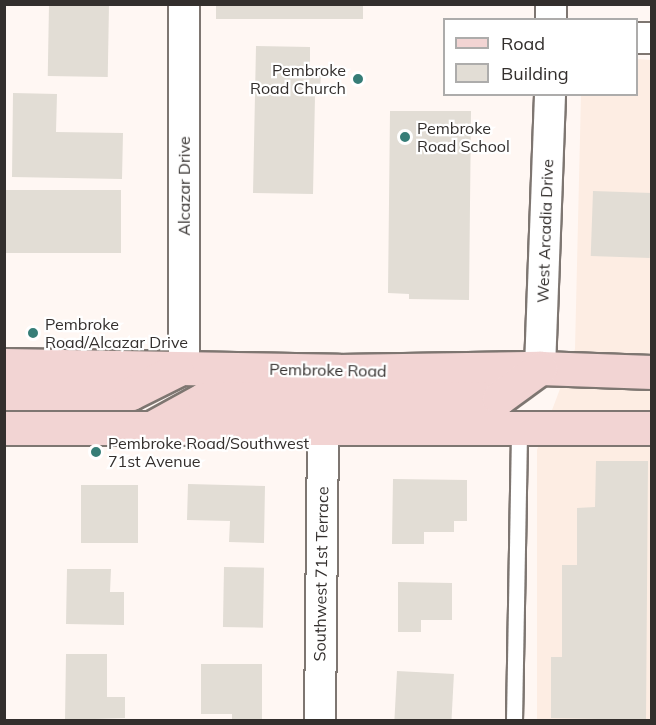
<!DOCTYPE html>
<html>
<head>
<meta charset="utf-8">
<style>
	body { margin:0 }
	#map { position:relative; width:656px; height:725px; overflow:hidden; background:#fff7f3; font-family:Mulish,sans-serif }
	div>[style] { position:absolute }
	.built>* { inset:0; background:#fdede3 }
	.building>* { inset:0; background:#e2ddd5; transform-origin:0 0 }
	.roads { filter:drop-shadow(2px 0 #7e7671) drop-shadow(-2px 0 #7e7671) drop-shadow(0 2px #7e7671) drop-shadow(0 -2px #7e7671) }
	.service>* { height:15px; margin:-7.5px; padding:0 7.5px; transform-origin:7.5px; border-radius:7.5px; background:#fff }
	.minor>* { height:30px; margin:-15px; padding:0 15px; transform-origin:15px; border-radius:15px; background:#fff }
	.secondary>* { height:33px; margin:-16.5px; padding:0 16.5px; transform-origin:16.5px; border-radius:16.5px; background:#f2d4d3 }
	.dots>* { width:16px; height:16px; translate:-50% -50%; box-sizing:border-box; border:3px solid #fff; border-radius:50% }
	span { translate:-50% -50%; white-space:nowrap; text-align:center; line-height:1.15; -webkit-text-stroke:4.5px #fff; paint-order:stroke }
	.poi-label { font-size:16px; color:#332f2d }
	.right { translate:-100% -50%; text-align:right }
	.left { translate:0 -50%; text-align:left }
	.street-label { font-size:16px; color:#332f2d }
	.frame { position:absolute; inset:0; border:6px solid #332f2d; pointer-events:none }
	.legend { position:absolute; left:443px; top:18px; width:195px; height:78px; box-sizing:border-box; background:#fff; border:2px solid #adacab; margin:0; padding:8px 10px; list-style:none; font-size:18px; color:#332f2d }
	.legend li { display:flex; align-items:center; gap:12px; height:30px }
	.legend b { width:30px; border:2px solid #adacab }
</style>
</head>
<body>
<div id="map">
	<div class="built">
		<div style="clip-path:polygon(637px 59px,651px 60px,651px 720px,537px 720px,537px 450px,575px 349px,581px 95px,636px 94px)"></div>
	</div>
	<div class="building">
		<div style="left:49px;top:4px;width:60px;height:72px;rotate:1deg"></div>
		<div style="left:216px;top:4px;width:147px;height:15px"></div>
		<div style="clip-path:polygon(256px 46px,310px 47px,310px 66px,321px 67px,320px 96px,315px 96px,313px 194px,253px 193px)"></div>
		<div style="clip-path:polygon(13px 93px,57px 94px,56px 132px,123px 133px,122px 179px,12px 177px)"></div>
		<div style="clip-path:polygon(390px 111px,471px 111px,469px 300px,409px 299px,409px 294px,388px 293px)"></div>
		<div style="left:121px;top:190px;width:63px;height:117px;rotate:90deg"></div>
		<div style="left:593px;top:191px;width:59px;height:65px;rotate:2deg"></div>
		<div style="clip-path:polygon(596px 461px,648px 461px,646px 720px,551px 718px,551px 657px,562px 657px,562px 565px,577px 565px,577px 508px,595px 507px)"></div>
		<div style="clip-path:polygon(393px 479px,467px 480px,467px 521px,454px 521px,454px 532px,424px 532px,424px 544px,392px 544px)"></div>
		<div style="clip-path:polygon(188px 484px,265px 486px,264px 543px,229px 542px,230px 521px,187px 520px)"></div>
		<div style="left:81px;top:485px;width:57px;height:58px"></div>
		<div style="left:224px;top:567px;width:40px;height:60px;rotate:1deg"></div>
		<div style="clip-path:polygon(67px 569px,111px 569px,110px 592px,124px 592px,124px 625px,66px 624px)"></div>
		<div style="clip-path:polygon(398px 582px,452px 583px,452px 620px,421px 620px,421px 632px,398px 632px)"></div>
		<div style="clip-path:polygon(66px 654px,107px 654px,107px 697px,125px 697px,125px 718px,65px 720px)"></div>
		<div style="clip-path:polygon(201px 664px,262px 664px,262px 720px,232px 720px,232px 714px,201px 714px)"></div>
		<div style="left:397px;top:671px;width:57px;height:49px;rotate:3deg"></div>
	</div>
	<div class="roads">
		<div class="service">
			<div style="left:514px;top:720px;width:292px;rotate:-89deg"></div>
		</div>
		<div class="minor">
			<div style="left:551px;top:20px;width:16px;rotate:-90deg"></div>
			<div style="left:636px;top:38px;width:16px"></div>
			<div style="left:184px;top:367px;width:363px;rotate:-90deg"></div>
			<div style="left:540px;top:368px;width:274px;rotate:-87.9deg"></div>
			<div style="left:320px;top:720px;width:292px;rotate:-89.4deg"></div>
		</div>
		<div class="secondary">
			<div style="left:4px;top:365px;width:334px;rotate:1deg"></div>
			<div style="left:338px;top:371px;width:202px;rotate:-0.9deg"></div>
			<div style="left:540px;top:368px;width:112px;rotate:2deg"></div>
			<div style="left:4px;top:393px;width:127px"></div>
			<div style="left:131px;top:393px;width:51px;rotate:-26.6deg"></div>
			<div style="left:155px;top:426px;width:56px;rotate:-28.9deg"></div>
			<div style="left:204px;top:399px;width:295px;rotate:-0.2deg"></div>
			<div style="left:499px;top:398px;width:51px;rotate:-36.2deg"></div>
			<div style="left:4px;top:428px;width:648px"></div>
		</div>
	</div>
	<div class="dots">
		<div style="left:358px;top:79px;background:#367d77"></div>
		<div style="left:405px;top:137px;background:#367d77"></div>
		<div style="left:33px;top:333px;background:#367d77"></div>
		<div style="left:96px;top:452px;background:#367d77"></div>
	</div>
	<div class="poi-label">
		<span class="right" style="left:346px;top:79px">Pembroke<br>Road Church</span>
		<span class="left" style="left:417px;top:137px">Pembroke<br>Road School</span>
		<span class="left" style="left:45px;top:333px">Pembroke<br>Road/Alcazar Drive</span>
		<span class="left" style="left:108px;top:452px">Pembroke Road/Southwest<br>71st Avenue</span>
	</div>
	<div class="street-label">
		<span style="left:184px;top:186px;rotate:-90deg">Alcazar Drive</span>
		<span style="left:545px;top:231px;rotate:-88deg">West Arcadia Drive</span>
		<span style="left:328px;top:370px;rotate:1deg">Pembroke Road</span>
		<span style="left:321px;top:574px;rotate:-89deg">Southwest 71st Terrace</span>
	</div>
	<div class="frame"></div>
	<ul class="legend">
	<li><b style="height:8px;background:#f2d4d3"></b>Road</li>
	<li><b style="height:16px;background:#e2ddd5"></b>Building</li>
	</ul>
</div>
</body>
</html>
